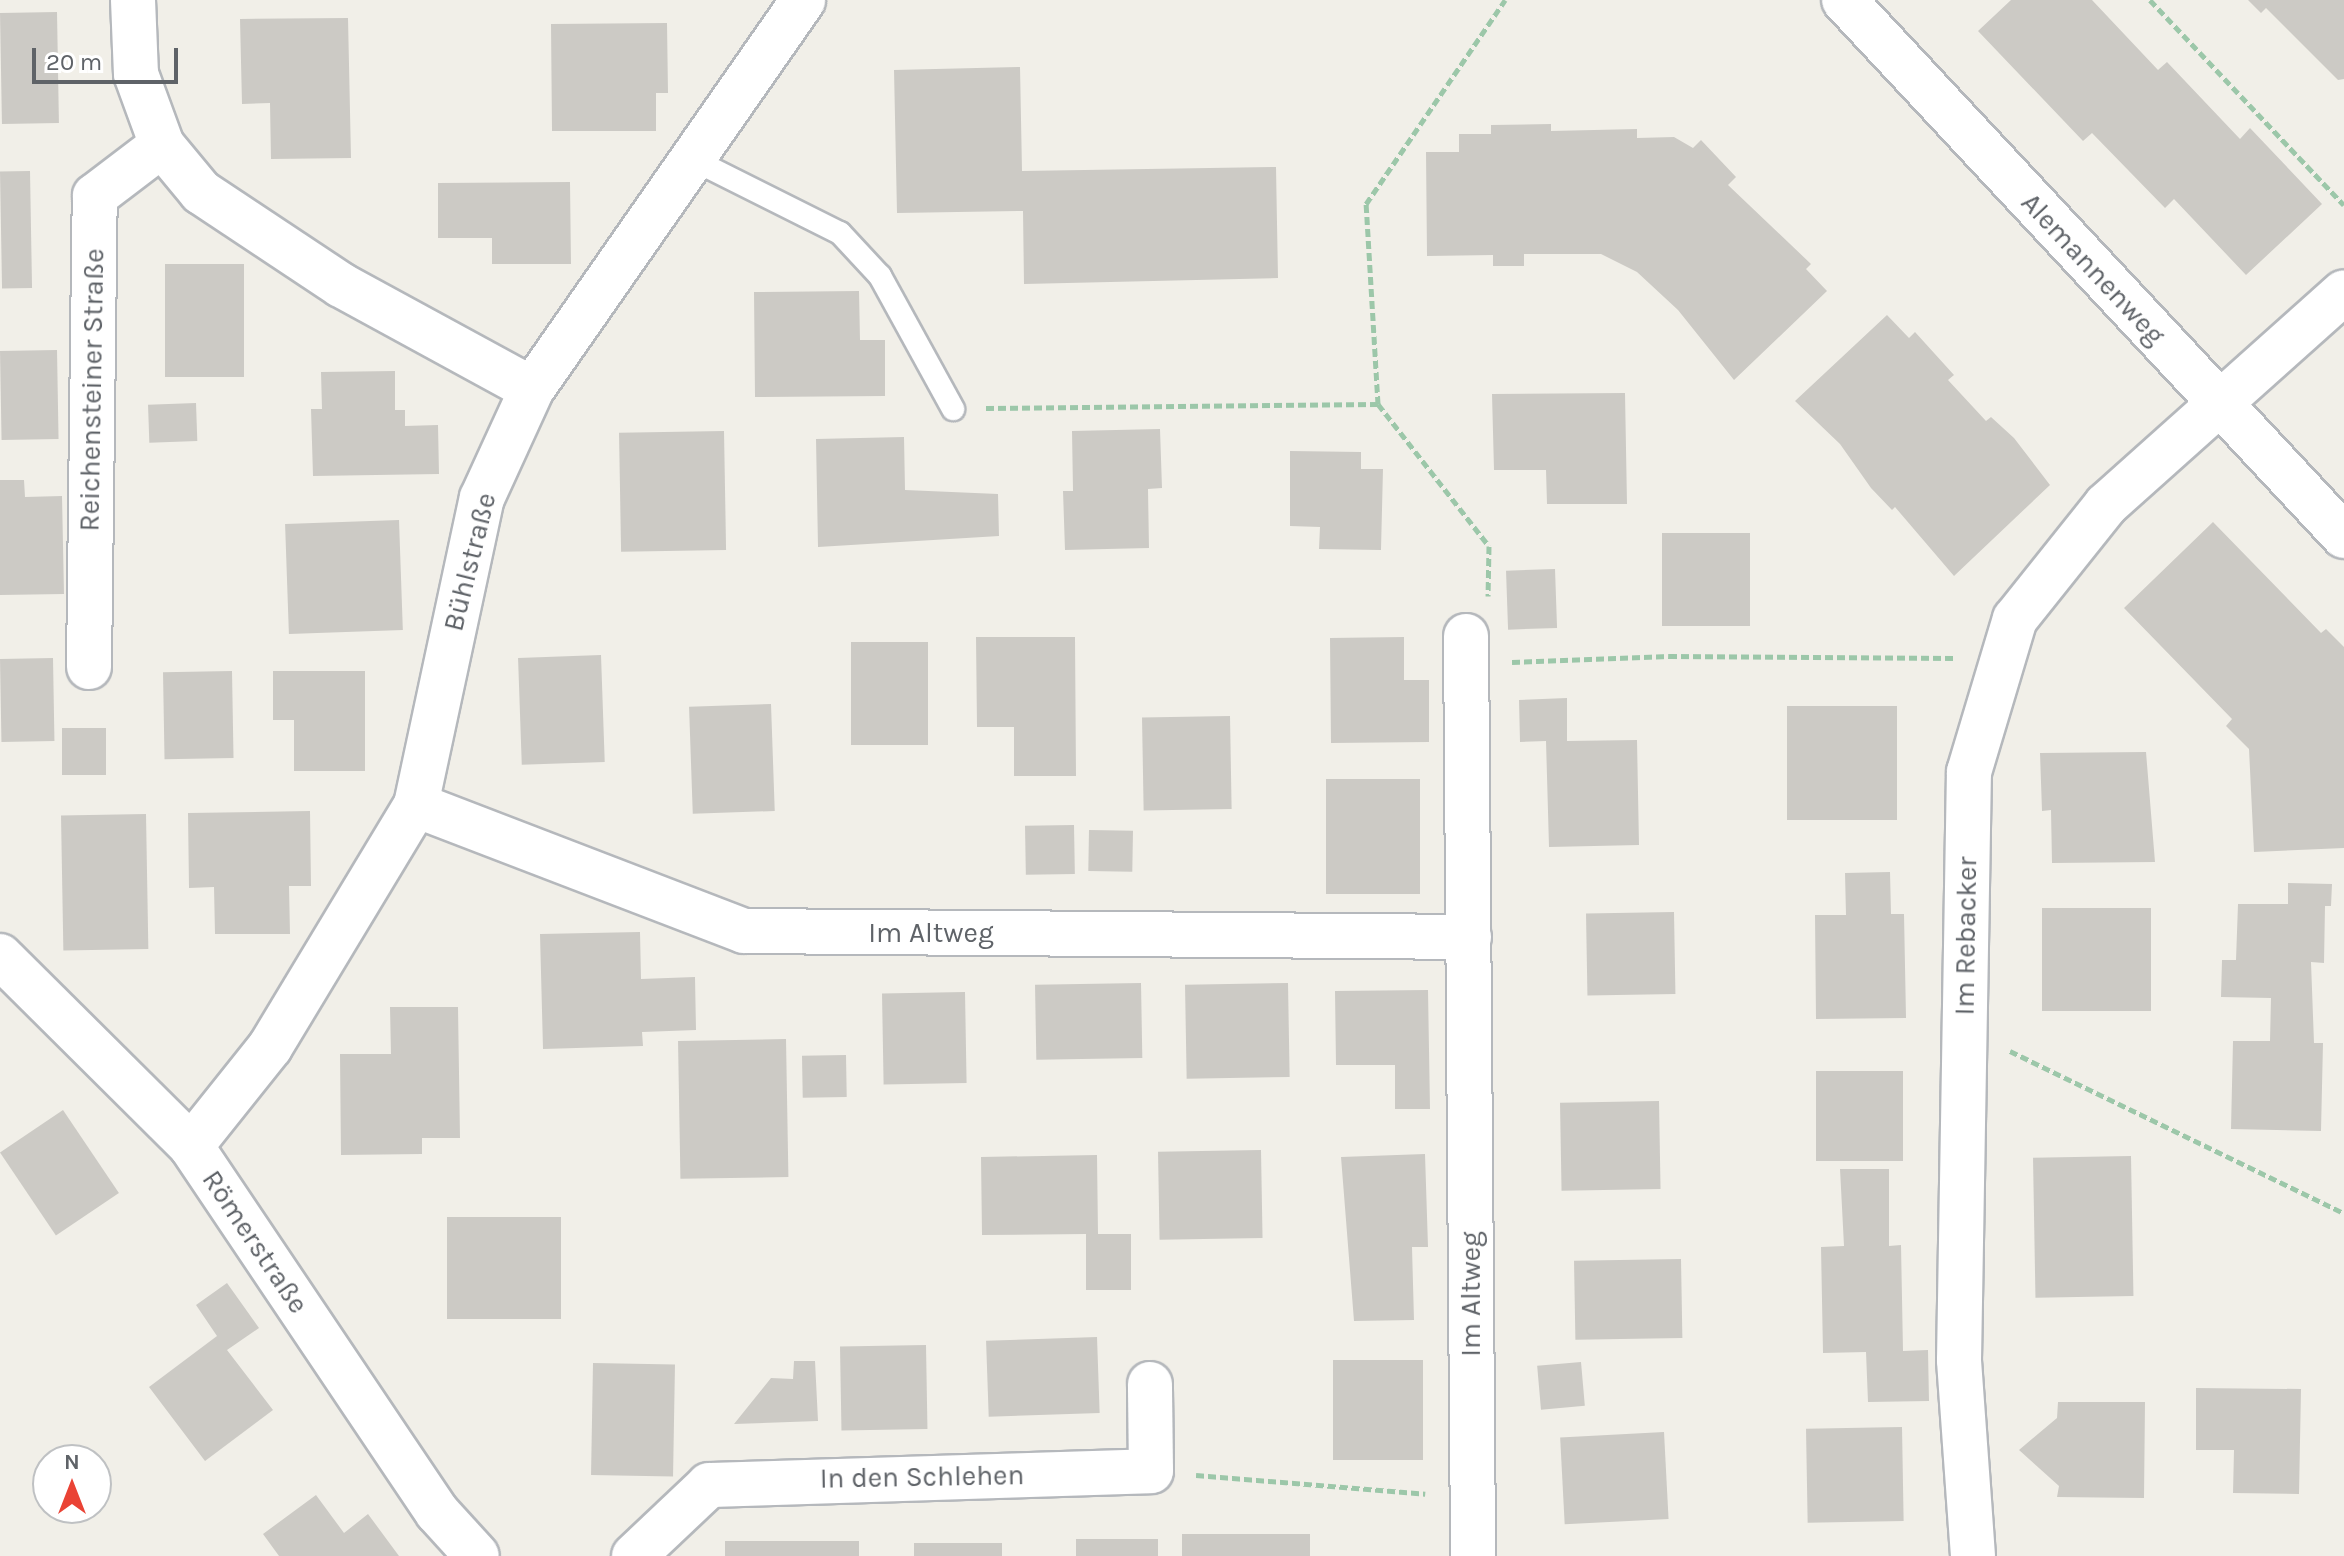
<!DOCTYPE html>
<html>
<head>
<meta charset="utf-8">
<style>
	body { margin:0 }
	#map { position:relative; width:2344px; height:1556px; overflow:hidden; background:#f1efe8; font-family:Karla,sans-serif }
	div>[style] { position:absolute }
	.building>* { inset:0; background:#cccac5; transform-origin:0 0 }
	.path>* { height:5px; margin-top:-2.5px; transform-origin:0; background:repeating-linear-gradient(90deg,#9cc7a9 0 8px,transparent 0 12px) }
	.roads { filter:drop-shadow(2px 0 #b5b8bc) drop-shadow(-2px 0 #b5b8bc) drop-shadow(0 2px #b5b8bc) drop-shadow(0 -2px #b5b8bc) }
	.service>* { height:22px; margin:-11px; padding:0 11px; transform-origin:11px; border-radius:11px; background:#fff }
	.minor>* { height:44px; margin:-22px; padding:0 22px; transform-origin:22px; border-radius:22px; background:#fff }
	span { translate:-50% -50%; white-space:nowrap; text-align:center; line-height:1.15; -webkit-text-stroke:8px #fff; paint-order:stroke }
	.street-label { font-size:28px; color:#5f6368 }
	.north { position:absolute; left:32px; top:1444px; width:80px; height:80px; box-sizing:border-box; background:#fff; border:2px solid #bfc1c3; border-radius:50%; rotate:0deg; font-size:22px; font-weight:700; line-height:32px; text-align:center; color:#5f6368 }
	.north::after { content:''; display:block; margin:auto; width:28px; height:36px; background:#ea4335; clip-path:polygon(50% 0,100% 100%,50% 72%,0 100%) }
	.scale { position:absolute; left:32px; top:48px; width:146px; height:36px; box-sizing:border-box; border:4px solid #5f6368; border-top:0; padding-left:10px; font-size:24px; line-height:28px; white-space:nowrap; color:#5f6368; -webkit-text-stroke:6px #fff; paint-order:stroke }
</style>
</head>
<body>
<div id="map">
	<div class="building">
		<div style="clip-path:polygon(2011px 0,2092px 0,2158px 70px,2167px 62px,2240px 139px,2250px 128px,2322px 204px,2246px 275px,2174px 199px,2165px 208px,2092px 133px,2083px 141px,1978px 31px)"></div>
		<div style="clip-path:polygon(2248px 0,2344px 0,2344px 79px,2338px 80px,2266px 8px,2261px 13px)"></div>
		<div style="left:57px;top:12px;width:111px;height:57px;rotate:89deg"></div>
		<div style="clip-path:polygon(348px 18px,351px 158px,271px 159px,270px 103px,242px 104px,240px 19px)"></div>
		<div style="clip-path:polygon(667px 23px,668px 93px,656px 93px,656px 131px,552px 131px,551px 24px)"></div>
		<div style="clip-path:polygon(1020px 67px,1022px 171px,1276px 167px,1278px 278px,1024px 284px,1023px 211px,897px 213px,894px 70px)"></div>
		<div style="clip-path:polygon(1551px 124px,1551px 131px,1637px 129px,1637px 138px,1674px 137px,1693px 148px,1701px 140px,1736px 177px,1728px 185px,1811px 264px,1806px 269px,1827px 291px,1734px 380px,1678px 310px,1637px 272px,1601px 254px,1524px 254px,1524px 266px,1493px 266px,1493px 255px,1427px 256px,1426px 152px,1459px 152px,1459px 134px,1491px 134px,1491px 125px)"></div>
		<div style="left:30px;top:171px;width:117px;height:30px;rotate:89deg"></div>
		<div style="clip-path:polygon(570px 182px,571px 264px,492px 264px,492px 238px,438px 238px,438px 183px)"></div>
		<div style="left:165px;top:264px;width:79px;height:113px"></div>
		<div style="clip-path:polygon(859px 291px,860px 340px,885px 340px,885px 396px,755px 397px,754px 292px)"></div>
		<div style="clip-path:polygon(1887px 315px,1909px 338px,1915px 332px,1954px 375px,1948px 380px,1986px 421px,1991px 417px,2014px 438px,2050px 485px,1954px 576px,1895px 507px,1892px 510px,1871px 488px,1840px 444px,1795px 401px)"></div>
		<div style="left:57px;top:350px;width:89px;height:57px;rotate:89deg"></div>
		<div style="clip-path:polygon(395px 371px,395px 410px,405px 410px,405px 426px,438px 425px,439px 474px,313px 476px,311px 409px,322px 409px,321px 372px)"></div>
		<div style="clip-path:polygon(1625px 393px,1627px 504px,1547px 504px,1546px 470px,1494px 470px,1492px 394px)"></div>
		<div style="left:196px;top:403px;width:38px;height:48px;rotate:88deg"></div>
		<div style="clip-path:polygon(1160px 429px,1162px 488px,1148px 489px,1149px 548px,1065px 550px,1063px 491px,1073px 491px,1072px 431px)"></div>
		<div style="left:724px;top:431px;width:119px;height:105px;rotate:89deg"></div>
		<div style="clip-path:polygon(904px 437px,905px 490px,998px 494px,999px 536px,818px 547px,816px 439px)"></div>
		<div style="clip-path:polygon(1290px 451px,1361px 452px,1361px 469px,1383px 469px,1381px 550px,1319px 549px,1320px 527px,1290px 526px)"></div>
		<div style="clip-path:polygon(0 480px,24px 480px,25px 497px,62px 496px,64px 594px,0 595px)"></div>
		<div style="left:399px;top:520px;width:110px;height:114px;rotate:88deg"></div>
		<div style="clip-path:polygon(2213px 522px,2321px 633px,2326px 629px,2344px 647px,2344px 848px,2254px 852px,2249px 749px,2226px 726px,2232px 719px,2124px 608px)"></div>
		<div style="left:1662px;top:533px;width:88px;height:93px"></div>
		<div style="left:1555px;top:569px;width:59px;height:49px;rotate:88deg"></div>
		<div style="clip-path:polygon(976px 637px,1075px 637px,1076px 776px,1014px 776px,1014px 727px,977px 727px)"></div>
		<div style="clip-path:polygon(1404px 637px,1404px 680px,1429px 680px,1429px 742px,1331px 743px,1330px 638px)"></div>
		<div style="left:851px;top:642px;width:77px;height:103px"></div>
		<div style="left:601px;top:655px;width:107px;height:83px;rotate:88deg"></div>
		<div style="left:53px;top:658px;width:83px;height:53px;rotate:89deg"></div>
		<div style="left:232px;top:671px;width:87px;height:69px;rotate:89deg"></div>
		<div style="clip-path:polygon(273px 671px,365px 671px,365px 771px,294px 771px,294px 720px,273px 720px)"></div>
		<div style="clip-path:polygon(1567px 698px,1567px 741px,1637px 740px,1639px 845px,1549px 847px,1546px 741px,1520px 742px,1519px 700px)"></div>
		<div style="left:771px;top:704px;width:107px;height:82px;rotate:88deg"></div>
		<div style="left:1787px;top:706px;width:110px;height:114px"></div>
		<div style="left:1230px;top:716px;width:93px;height:88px;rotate:89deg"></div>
		<div style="left:62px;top:728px;width:44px;height:47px"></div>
		<div style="clip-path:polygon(2146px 752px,2155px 862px,2052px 863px,2051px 810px,2042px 811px,2040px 753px)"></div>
		<div style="left:1326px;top:779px;width:94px;height:115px"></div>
		<div style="clip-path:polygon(310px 811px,311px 886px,289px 886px,290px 934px,215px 934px,214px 887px,189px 888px,188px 813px)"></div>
		<div style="left:146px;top:814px;width:135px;height:85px;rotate:89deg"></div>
		<div style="left:1074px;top:825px;width:49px;height:49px;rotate:89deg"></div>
		<div style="left:1089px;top:830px;width:44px;height:41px;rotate:1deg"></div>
		<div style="clip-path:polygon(1890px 872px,1891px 914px,1904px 914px,1906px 1018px,1816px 1019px,1815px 915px,1846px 915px,1845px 873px)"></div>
		<div style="clip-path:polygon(2288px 883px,2332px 884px,2331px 906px,2325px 906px,2324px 963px,2311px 962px,2314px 1043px,2323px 1043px,2321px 1131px,2231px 1129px,2233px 1041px,2270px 1041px,2271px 998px,2221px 997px,2222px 960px,2236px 960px,2238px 904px,2288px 904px)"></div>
		<div style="left:2042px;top:908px;width:109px;height:103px"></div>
		<div style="left:1674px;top:912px;width:82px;height:88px;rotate:89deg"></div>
		<div style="clip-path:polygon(640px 932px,641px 979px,695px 977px,696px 1030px,642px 1032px,643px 1046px,543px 1049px,540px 934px)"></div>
		<div style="left:1141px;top:983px;width:75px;height:106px;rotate:89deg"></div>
		<div style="left:1288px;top:983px;width:94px;height:103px;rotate:89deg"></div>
		<div style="clip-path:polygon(1428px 990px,1430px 1109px,1395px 1109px,1395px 1065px,1336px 1065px,1335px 991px)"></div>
		<div style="left:965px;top:992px;width:91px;height:83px;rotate:89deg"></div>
		<div style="clip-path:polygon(390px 1007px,458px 1007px,460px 1138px,422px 1138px,422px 1154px,341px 1155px,340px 1054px,391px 1054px)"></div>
		<div style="left:786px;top:1039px;width:138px;height:108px;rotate:89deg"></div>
		<div style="left:846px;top:1055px;width:42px;height:44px;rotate:89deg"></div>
		<div style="left:1816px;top:1071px;width:87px;height:90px"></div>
		<div style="left:1659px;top:1101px;width:88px;height:99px;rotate:89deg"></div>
		<div style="left:63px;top:1110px;width:100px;height:76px;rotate:56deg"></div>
		<div style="left:1261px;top:1150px;width:88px;height:103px;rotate:89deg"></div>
		<div style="clip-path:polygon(1425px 1154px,1428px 1247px,1412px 1247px,1414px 1320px,1354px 1321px,1341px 1157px)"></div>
		<div style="clip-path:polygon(1097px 1155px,1098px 1234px,1131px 1234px,1131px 1290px,1086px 1290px,1086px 1234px,982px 1235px,981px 1157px)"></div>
		<div style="left:2131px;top:1156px;width:140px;height:98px;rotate:89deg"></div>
		<div style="clip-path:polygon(1840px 1169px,1889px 1169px,1889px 1246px,1901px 1245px,1903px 1351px,1928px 1350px,1929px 1401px,1868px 1402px,1866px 1352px,1823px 1353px,1821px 1247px,1844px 1246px)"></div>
		<div style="left:447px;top:1217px;width:114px;height:102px"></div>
		<div style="left:1681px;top:1259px;width:79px;height:107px;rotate:89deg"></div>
		<div style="clip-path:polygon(227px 1283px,259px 1328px,227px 1350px,273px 1410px,205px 1461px,149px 1387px,217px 1336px,196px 1305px)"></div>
		<div style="left:1097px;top:1337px;width:76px;height:111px;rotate:88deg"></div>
		<div style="left:926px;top:1345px;width:84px;height:86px;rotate:89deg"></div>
		<div style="left:1333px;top:1360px;width:90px;height:100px"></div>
		<div style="clip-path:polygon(794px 1361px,815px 1361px,818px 1421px,734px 1424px,771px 1378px,793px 1379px)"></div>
		<div style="left:1581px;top:1362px;width:44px;height:44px;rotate:85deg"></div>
		<div style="left:593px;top:1363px;width:82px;height:112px;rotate:1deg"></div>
		<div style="clip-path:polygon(2196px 1388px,2301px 1389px,2299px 1494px,2233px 1493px,2234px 1450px,2196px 1450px)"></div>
		<div style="clip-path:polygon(2058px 1402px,2145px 1402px,2144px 1498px,2057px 1497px,2059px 1486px,2019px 1450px,2057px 1418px)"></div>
		<div style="left:1902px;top:1427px;width:94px;height:96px;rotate:89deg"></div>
		<div style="left:1664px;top:1432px;width:87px;height:104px;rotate:87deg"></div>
		<div style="clip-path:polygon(316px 1495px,344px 1533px,368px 1514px,399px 1556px,279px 1556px,263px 1534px)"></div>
		<div style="left:1182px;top:1534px;width:128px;height:22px"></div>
		<div style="left:1158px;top:1539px;width:17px;height:82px;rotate:90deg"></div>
		<div style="left:725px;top:1541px;width:134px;height:15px"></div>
		<div style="left:914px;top:1543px;width:88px;height:13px"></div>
	</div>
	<div class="path">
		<div style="left:2150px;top:0;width:282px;rotate:46.6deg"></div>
		<div style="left:1378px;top:404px;width:200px;rotate:-93.4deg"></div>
		<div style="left:1366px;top:204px;width:247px;rotate:-55.7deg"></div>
		<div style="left:986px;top:408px;width:392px;rotate:-0.6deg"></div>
		<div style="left:1378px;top:404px;width:180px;rotate:52deg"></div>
		<div style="left:1489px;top:546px;width:50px;rotate:91.1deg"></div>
		<div style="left:1512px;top:662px;width:157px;rotate:-2.2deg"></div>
		<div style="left:1669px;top:656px;width:285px;rotate:0.4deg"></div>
		<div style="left:2010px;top:1051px;width:371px;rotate:25.9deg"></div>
		<div style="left:1196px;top:1475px;width:230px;rotate:4.7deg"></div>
	</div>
	<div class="roads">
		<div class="service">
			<div style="left:694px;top:160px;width:163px;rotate:26.6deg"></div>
			<div style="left:840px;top:233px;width:59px;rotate:47.1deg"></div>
			<div style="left:880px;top:276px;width:152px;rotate:61.2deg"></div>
		</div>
		<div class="minor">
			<div style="left:133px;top:0;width:74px;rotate:87.7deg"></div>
			<div style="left:136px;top:74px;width:76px;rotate:69.9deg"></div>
			<div style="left:162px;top:145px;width:61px;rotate:50.3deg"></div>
			<div style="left:201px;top:192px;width:168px;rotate:33.6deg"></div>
			<div style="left:341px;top:285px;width:217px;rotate:28.6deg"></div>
			<div style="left:1844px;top:0;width:733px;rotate:46.99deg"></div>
			<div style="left:1466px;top:636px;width:920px;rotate:89.56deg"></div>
			<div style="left:89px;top:667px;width:471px;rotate:-89.3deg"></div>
			<div style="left:95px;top:196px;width:84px;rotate:-37.3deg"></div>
			<div style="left:416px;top:805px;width:351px;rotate:21deg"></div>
			<div style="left:744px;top:931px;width:725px;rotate:0.47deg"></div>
			<div style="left:0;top:956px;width:269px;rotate:44.8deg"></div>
			<div style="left:191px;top:1146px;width:441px;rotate:56.1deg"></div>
			<div style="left:437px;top:1512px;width:59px;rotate:47.7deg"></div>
			<div style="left:191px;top:1146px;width:127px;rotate:-51.4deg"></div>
			<div style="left:270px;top:1047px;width:283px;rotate:-58.9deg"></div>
			<div style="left:416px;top:805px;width:314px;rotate:-77.9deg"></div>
			<div style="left:482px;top:498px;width:120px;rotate:-65.4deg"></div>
			<div style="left:532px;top:389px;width:474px;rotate:-55.1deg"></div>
			<div style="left:634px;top:1556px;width:103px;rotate:-43.4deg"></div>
			<div style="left:709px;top:1485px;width:442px;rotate:-1.8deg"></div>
			<div style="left:1151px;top:1471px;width:87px;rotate:-90.7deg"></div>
			<div style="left:1973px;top:1556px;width:196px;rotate:-94.1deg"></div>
			<div style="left:1959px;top:1360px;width:588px;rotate:-89.03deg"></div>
			<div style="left:1969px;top:772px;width:160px;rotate:-73.3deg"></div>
			<div style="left:2015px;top:619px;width:146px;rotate:-51.4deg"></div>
			<div style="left:2106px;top:505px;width:319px;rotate:-41.8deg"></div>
		</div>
	</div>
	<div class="street-label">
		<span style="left:2093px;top:269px;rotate:47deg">Alemannenweg</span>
		<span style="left:92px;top:390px;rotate:-89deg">Reichensteiner Straße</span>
		<span style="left:470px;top:562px;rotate:-76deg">Bühlstraße</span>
		<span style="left:931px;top:933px">Im Altweg</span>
		<span style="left:1966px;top:936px;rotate:-89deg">Im Rebacker</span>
		<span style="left:255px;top:1242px;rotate:56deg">Römerstraße</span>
		<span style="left:1471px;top:1294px;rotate:-90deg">Im Altweg</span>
		<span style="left:922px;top:1477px;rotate:-1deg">In den Schlehen</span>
	</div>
	<div class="north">N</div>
	<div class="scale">20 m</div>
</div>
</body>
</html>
